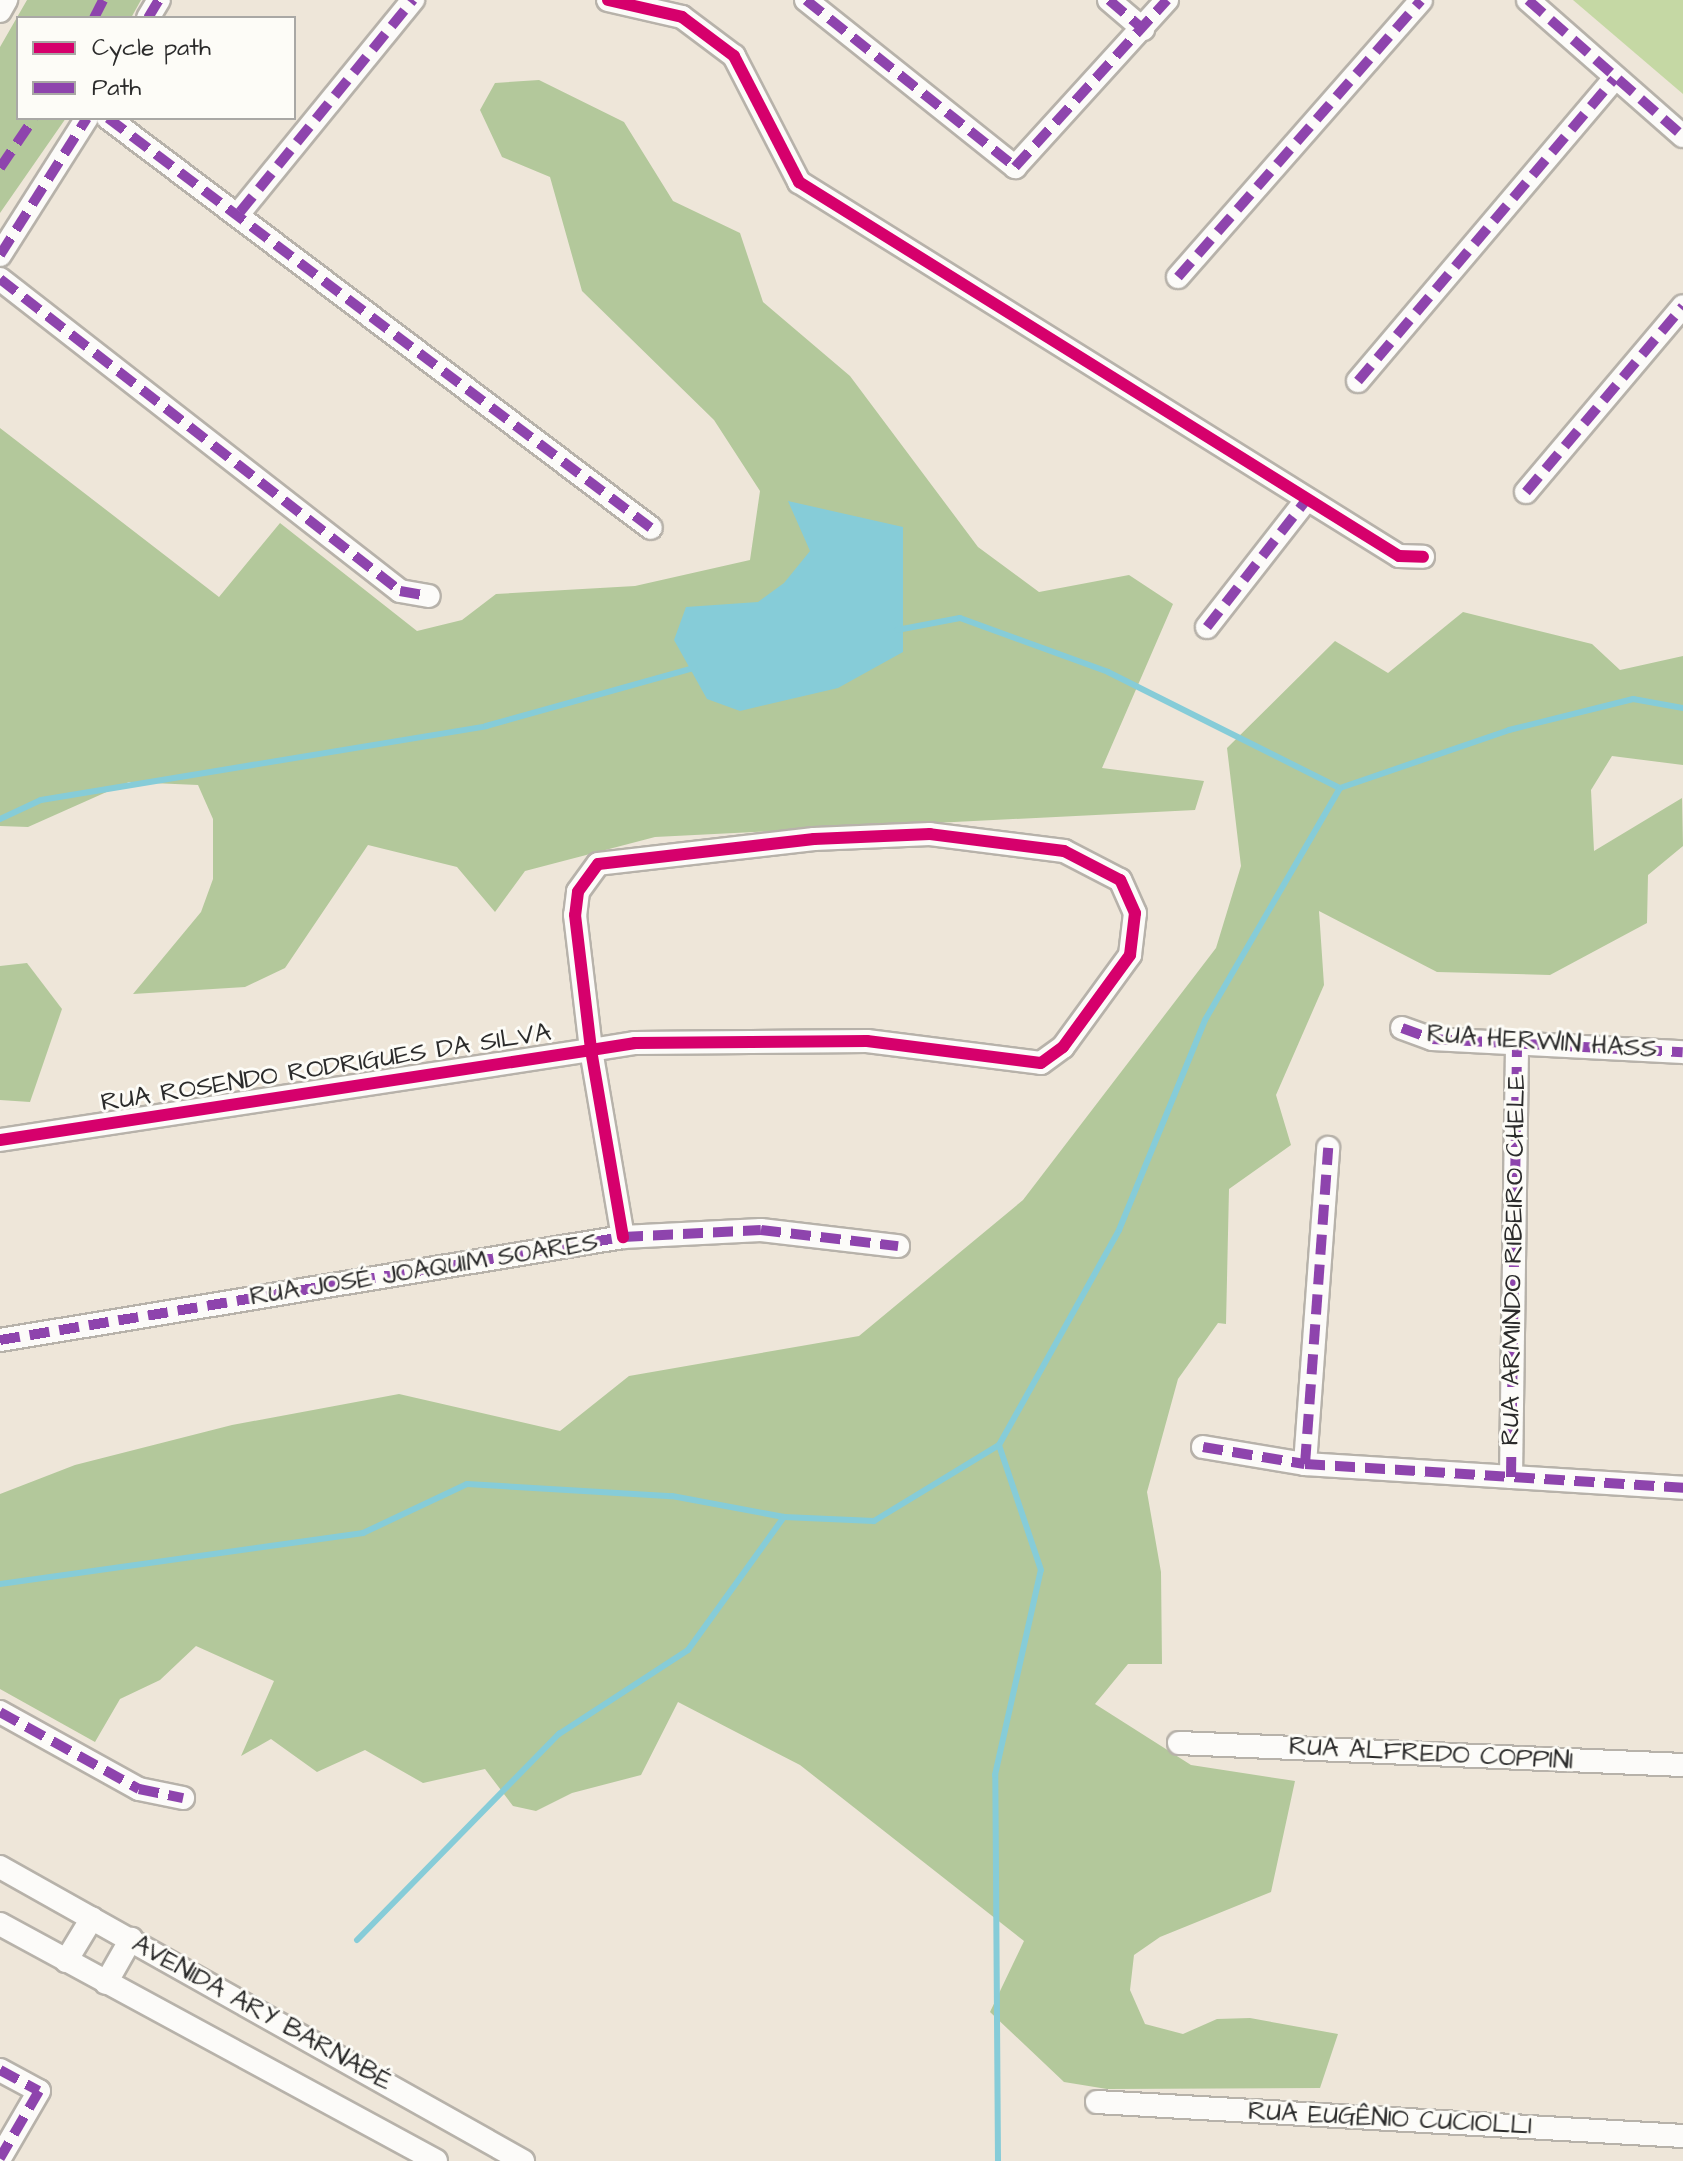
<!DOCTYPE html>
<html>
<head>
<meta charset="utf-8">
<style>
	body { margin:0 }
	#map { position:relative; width:1683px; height:2161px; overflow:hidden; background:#eee6d9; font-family:"Architects Daughter",sans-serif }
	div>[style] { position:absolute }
	.green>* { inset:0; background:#c5d8a4 }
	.forest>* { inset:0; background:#b3c89b }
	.water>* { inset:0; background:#86ccd8 }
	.stream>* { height:6px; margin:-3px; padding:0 3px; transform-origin:3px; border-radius:3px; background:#86ccd8 }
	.roads { filter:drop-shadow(2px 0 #b7b2aa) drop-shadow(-2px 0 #b7b2aa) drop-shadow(0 2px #b7b2aa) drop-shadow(0 -2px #b7b2aa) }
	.minor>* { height:22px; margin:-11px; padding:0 11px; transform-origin:11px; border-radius:11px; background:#fcfbf9 }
	.quiet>* { height:10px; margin-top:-5px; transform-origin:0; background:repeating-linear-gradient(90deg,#8e44ad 0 20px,transparent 0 30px) }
	.cycleway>* { height:12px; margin:-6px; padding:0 6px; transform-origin:6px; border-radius:6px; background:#d6006c }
	span { translate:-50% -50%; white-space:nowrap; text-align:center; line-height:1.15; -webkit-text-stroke:6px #fdfcf7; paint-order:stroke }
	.street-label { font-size:26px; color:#2b2b2b }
	.legend { position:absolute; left:16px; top:16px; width:280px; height:104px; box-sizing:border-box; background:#fdfcf7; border:2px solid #a9a8a5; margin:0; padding:10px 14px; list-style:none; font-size:24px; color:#2b2b2b }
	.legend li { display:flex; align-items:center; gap:16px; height:40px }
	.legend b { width:40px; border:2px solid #a9a8a5 }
</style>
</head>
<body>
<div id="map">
	<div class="green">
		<div style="clip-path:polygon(1573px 0,1683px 0,1683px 94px)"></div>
	</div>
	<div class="forest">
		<div style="clip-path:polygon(27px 0,141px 0,131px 18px,18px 18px,18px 118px,66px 118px,0 213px,0 47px)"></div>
		<div style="clip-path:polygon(539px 80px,624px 122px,673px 201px,740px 233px,763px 302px,850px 376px,978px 547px,1039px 592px,1129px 575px,1173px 604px,1102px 768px,1204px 781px,1195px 810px,655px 837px,525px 871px,495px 912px,457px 867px,368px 845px,285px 968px,245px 987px,133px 994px,201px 912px,213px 879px,213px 819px,198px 785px,129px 782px,28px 827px,0 826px,0 428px,219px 597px,280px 523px,417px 631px,462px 620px,496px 594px,635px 586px,750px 560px,760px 491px,714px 420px,582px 291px,550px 177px,502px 157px,480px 110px,495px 83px)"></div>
		<div style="clip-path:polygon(1463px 612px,1592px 644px,1620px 670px,1683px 656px,1683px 765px,1612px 756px,1591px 790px,1594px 851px,1682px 798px,1683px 846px,1648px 875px,1647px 923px,1550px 975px,1437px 972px,1319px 911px,1324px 985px,1276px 1095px,1291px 1145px,1229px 1189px,1226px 1324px,1218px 1323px,1178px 1379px,1147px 1492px,1161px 1572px,1162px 1664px,1128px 1664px,1095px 1704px,1191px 1765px,1295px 1781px,1271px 1892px,1160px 1937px,1134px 1955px,1130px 1990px,1145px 2024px,1183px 2034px,1217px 2019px,1250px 2018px,1338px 2034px,1320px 2088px,1107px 2089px,1064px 2082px,990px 2012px,1024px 1941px,800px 1765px,678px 1702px,641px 1775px,572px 1793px,536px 1811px,513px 1806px,485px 1769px,423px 1783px,365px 1750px,317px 1772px,271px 1739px,241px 1756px,274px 1681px,196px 1646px,160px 1680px,120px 1699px,95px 1742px,0 1689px,0 1494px,75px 1465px,232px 1425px,399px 1394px,560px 1431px,629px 1376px,859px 1336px,1023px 1200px,1216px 948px,1241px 866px,1227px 748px,1335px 641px,1388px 673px)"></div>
		<div style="clip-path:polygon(27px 963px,62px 1009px,30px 1102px,0 1100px,0 966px)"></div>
	</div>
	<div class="water">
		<div style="clip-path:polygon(788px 501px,903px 527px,903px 652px,838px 688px,740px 711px,707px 699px,674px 640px,686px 607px,758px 602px,784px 583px,810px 551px)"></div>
	</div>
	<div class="stream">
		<div style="left:897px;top:630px;width:64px;rotate:-10.8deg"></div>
		<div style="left:960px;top:618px;width:158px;rotate:20deg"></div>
		<div style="left:1108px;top:672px;width:259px;rotate:26.6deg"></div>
		<div style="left:1340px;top:788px;width:179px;rotate:-18.9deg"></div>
		<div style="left:1509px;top:730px;width:128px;rotate:-14deg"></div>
		<div style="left:1633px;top:699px;width:51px;rotate:10.2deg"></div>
		<div style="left:0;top:819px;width:45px;rotate:-24.9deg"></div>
		<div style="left:41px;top:800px;width:451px;rotate:-9.4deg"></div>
		<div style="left:486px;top:726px;width:216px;rotate:-15.6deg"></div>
		<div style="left:0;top:1584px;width:367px;rotate:-8deg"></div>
		<div style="left:363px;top:1533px;width:115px;rotate:-25.2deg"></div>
		<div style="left:467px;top:1484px;width:205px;rotate:3.4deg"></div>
		<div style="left:672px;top:1496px;width:114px;rotate:10.6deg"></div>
		<div style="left:784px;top:1517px;width:90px;rotate:2.5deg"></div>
		<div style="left:874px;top:1521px;width:146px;rotate:-31.3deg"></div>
		<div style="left:999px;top:1445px;width:246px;rotate:-60.8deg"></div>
		<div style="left:1119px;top:1230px;width:227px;rotate:-67.7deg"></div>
		<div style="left:1205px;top:1020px;width:268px;rotate:-59.8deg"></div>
		<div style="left:357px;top:1940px;width:289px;rotate:-45.6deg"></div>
		<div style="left:559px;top:1734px;width:154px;rotate:-33.1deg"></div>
		<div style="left:688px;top:1650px;width:164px;rotate:-54.2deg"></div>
		<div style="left:998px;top:2161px;width:386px;rotate:-90.4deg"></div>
		<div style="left:995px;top:1775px;width:210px;rotate:-77.4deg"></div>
		<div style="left:1041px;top:1570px;width:132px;rotate:-108.6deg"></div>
	</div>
	<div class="roads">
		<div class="minor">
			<div style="left:608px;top:0;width:76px;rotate:12.9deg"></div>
			<div style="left:682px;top:17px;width:65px;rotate:36.9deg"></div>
			<div style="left:734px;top:56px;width:142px;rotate:62.7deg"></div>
			<div style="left:799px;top:182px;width:707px;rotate:31.94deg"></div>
			<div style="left:1399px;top:556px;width:24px;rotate:2deg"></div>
			<div style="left:806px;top:0;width:268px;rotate:38.6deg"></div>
			<div style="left:1015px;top:167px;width:226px;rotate:-47.7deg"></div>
			<div style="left:1109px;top:0;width:45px;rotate:40.5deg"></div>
			<div style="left:1528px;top:0;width:206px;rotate:41.3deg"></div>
			<div style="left:0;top:11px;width:13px;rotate:-61deg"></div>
			<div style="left:148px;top:18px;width:21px;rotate:-59deg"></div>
			<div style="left:108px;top:118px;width:680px;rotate:37.06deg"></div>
			<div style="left:240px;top:212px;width:274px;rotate:-50.8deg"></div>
			<div style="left:0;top:255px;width:162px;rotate:-57.6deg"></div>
			<div style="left:1178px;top:277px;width:368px;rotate:-48.7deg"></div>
			<div style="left:0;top:279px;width:507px;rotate:37.95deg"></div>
			<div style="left:400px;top:591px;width:29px;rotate:10deg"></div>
			<div style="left:1358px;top:381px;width:396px;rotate:-49.7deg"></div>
			<div style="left:1526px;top:492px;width:243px;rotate:-49.8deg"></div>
			<div style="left:1207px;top:627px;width:162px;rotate:-52deg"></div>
			<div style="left:1402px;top:1028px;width:32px;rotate:20deg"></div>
			<div style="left:1432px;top:1039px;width:251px;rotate:3deg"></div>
			<div style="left:0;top:1140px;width:598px;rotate:-8.66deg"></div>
			<div style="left:591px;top:1050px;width:45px;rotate:-9deg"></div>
			<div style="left:635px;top:1043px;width:232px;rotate:-0.5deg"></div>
			<div style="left:867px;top:1041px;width:175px;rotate:7.2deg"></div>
			<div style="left:1041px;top:1063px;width:27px;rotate:-36deg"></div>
			<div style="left:1063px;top:1047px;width:114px;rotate:-53.9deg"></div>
			<div style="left:1130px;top:955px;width:42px;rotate:-83.2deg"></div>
			<div style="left:1135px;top:913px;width:36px;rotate:-114deg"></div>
			<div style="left:1120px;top:880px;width:63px;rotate:-152.6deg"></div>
			<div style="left:1064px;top:851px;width:135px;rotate:-172.8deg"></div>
			<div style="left:930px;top:834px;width:116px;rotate:177.5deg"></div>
			<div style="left:814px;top:839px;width:217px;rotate:173.4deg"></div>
			<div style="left:598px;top:864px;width:34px;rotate:126deg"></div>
			<div style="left:578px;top:892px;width:23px;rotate:97deg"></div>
			<div style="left:575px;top:915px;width:136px;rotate:83.2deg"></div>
			<div style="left:591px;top:1050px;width:190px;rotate:80.3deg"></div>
			<div style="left:0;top:1340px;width:631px;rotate:-9.39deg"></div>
			<div style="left:623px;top:1237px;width:138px;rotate:-2.9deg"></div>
			<div style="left:761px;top:1230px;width:138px;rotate:6.7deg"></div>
			<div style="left:1203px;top:1447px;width:103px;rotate:9.5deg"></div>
			<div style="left:1305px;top:1464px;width:379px;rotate:3.6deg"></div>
			<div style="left:1305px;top:1464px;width:317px;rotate:-85.8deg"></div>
			<div style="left:1511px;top:1477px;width:433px;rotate:-89.2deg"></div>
			<div style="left:0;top:1712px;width:159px;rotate:29deg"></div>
			<div style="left:139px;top:1789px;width:45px;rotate:11.6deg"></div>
			<div style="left:1179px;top:1743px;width:504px;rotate:2.5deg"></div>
			<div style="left:0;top:1867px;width:600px;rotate:29.34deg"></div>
			<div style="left:0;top:1924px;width:496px;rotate:28.5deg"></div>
			<div style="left:66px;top:1961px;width:50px;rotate:-58.8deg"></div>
			<div style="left:106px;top:1983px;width:51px;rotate:-60.4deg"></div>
			<div style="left:0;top:2070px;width:44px;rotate:28.3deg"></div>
			<div style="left:39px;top:2091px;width:78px;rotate:120.2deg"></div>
			<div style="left:1097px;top:2102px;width:587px;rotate:3.32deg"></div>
		</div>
	</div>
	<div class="quiet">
		<div style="left:806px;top:0;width:268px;rotate:38.6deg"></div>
		<div style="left:1015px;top:167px;width:226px;rotate:-47.7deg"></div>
		<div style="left:1109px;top:0;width:45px;rotate:40.5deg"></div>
		<div style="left:1528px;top:0;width:206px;rotate:41.3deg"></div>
		<div style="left:94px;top:18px;width:20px;rotate:-63deg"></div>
		<div style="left:148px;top:18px;width:21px;rotate:-59deg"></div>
		<div style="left:108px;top:118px;width:680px;rotate:37.06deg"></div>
		<div style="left:0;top:168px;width:60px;rotate:-55.8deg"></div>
		<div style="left:240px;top:212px;width:274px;rotate:-50.8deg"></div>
		<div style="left:0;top:255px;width:162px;rotate:-57.6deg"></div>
		<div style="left:1178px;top:277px;width:368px;rotate:-48.7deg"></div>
		<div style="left:0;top:279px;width:507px;rotate:37.95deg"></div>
		<div style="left:400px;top:591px;width:29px;rotate:10deg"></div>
		<div style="left:1358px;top:381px;width:396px;rotate:-49.7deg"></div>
		<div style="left:1526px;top:492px;width:243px;rotate:-49.8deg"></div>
		<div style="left:1207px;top:627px;width:162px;rotate:-52deg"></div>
		<div style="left:1402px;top:1028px;width:32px;rotate:20deg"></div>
		<div style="left:1432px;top:1039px;width:251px;rotate:3deg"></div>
		<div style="left:0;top:1340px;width:631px;rotate:-9.39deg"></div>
		<div style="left:623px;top:1237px;width:138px;rotate:-2.9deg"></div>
		<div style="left:761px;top:1230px;width:138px;rotate:6.7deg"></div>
		<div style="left:1203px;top:1447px;width:103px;rotate:9.5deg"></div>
		<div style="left:1305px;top:1464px;width:379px;rotate:3.6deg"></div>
		<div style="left:1305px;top:1464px;width:317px;rotate:-85.8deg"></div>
		<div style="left:1511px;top:1477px;width:433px;rotate:-89.2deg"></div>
		<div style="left:0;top:1712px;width:159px;rotate:29deg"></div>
		<div style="left:139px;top:1789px;width:45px;rotate:11.6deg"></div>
		<div style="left:0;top:2070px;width:44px;rotate:28.3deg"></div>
		<div style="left:39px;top:2091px;width:78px;rotate:120.2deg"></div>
	</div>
	<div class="cycleway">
		<div style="left:608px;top:0;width:76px;rotate:12.9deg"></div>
		<div style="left:682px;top:17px;width:65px;rotate:36.9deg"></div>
		<div style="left:734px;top:56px;width:142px;rotate:62.7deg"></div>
		<div style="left:799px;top:182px;width:707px;rotate:31.94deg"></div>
		<div style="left:1399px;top:556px;width:24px;rotate:2deg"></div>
		<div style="left:0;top:1140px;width:598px;rotate:-8.66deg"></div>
		<div style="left:591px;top:1050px;width:45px;rotate:-9deg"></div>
		<div style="left:635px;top:1043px;width:232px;rotate:-0.5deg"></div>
		<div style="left:867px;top:1041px;width:175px;rotate:7.2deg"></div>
		<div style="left:1041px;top:1063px;width:27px;rotate:-36deg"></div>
		<div style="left:1063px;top:1047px;width:114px;rotate:-53.9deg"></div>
		<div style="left:1130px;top:955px;width:42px;rotate:-83.2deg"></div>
		<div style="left:1135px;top:913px;width:36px;rotate:-114deg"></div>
		<div style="left:1120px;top:880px;width:63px;rotate:-152.6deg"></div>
		<div style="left:1064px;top:851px;width:135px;rotate:-172.8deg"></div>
		<div style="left:930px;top:834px;width:116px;rotate:177.5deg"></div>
		<div style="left:814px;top:839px;width:217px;rotate:173.4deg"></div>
		<div style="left:598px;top:864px;width:34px;rotate:126deg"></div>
		<div style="left:578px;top:892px;width:23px;rotate:97deg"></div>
		<div style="left:575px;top:915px;width:136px;rotate:83.2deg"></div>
		<div style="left:591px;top:1050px;width:190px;rotate:80.3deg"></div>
	</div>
	<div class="street-label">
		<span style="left:1542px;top:1042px;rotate:4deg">RUA HERWIN HASS</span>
		<span style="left:326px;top:1068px;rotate:-9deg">RUA ROSENDO RODRIGUES DA SILVA</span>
		<span style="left:1514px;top:1260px;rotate:-89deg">RUA ARMINDO RIBEIRO CHELE</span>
		<span style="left:424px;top:1270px;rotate:-9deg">RUA JOSÉ JOAQUIM SOARES</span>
		<span style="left:1431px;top:1754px;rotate:3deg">RUA ALFREDO COPPINI</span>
		<span style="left:262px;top:2013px;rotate:29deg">AVENIDA ARY BARNABÉ</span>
		<span style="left:1390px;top:2119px;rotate:3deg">RUA EUGÊNIO CUCIOLLI</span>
	</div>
	<ul class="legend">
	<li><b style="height:10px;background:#d6006c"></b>Cycle path</li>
	<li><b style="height:10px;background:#8e44ad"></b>Path</li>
	</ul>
</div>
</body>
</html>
